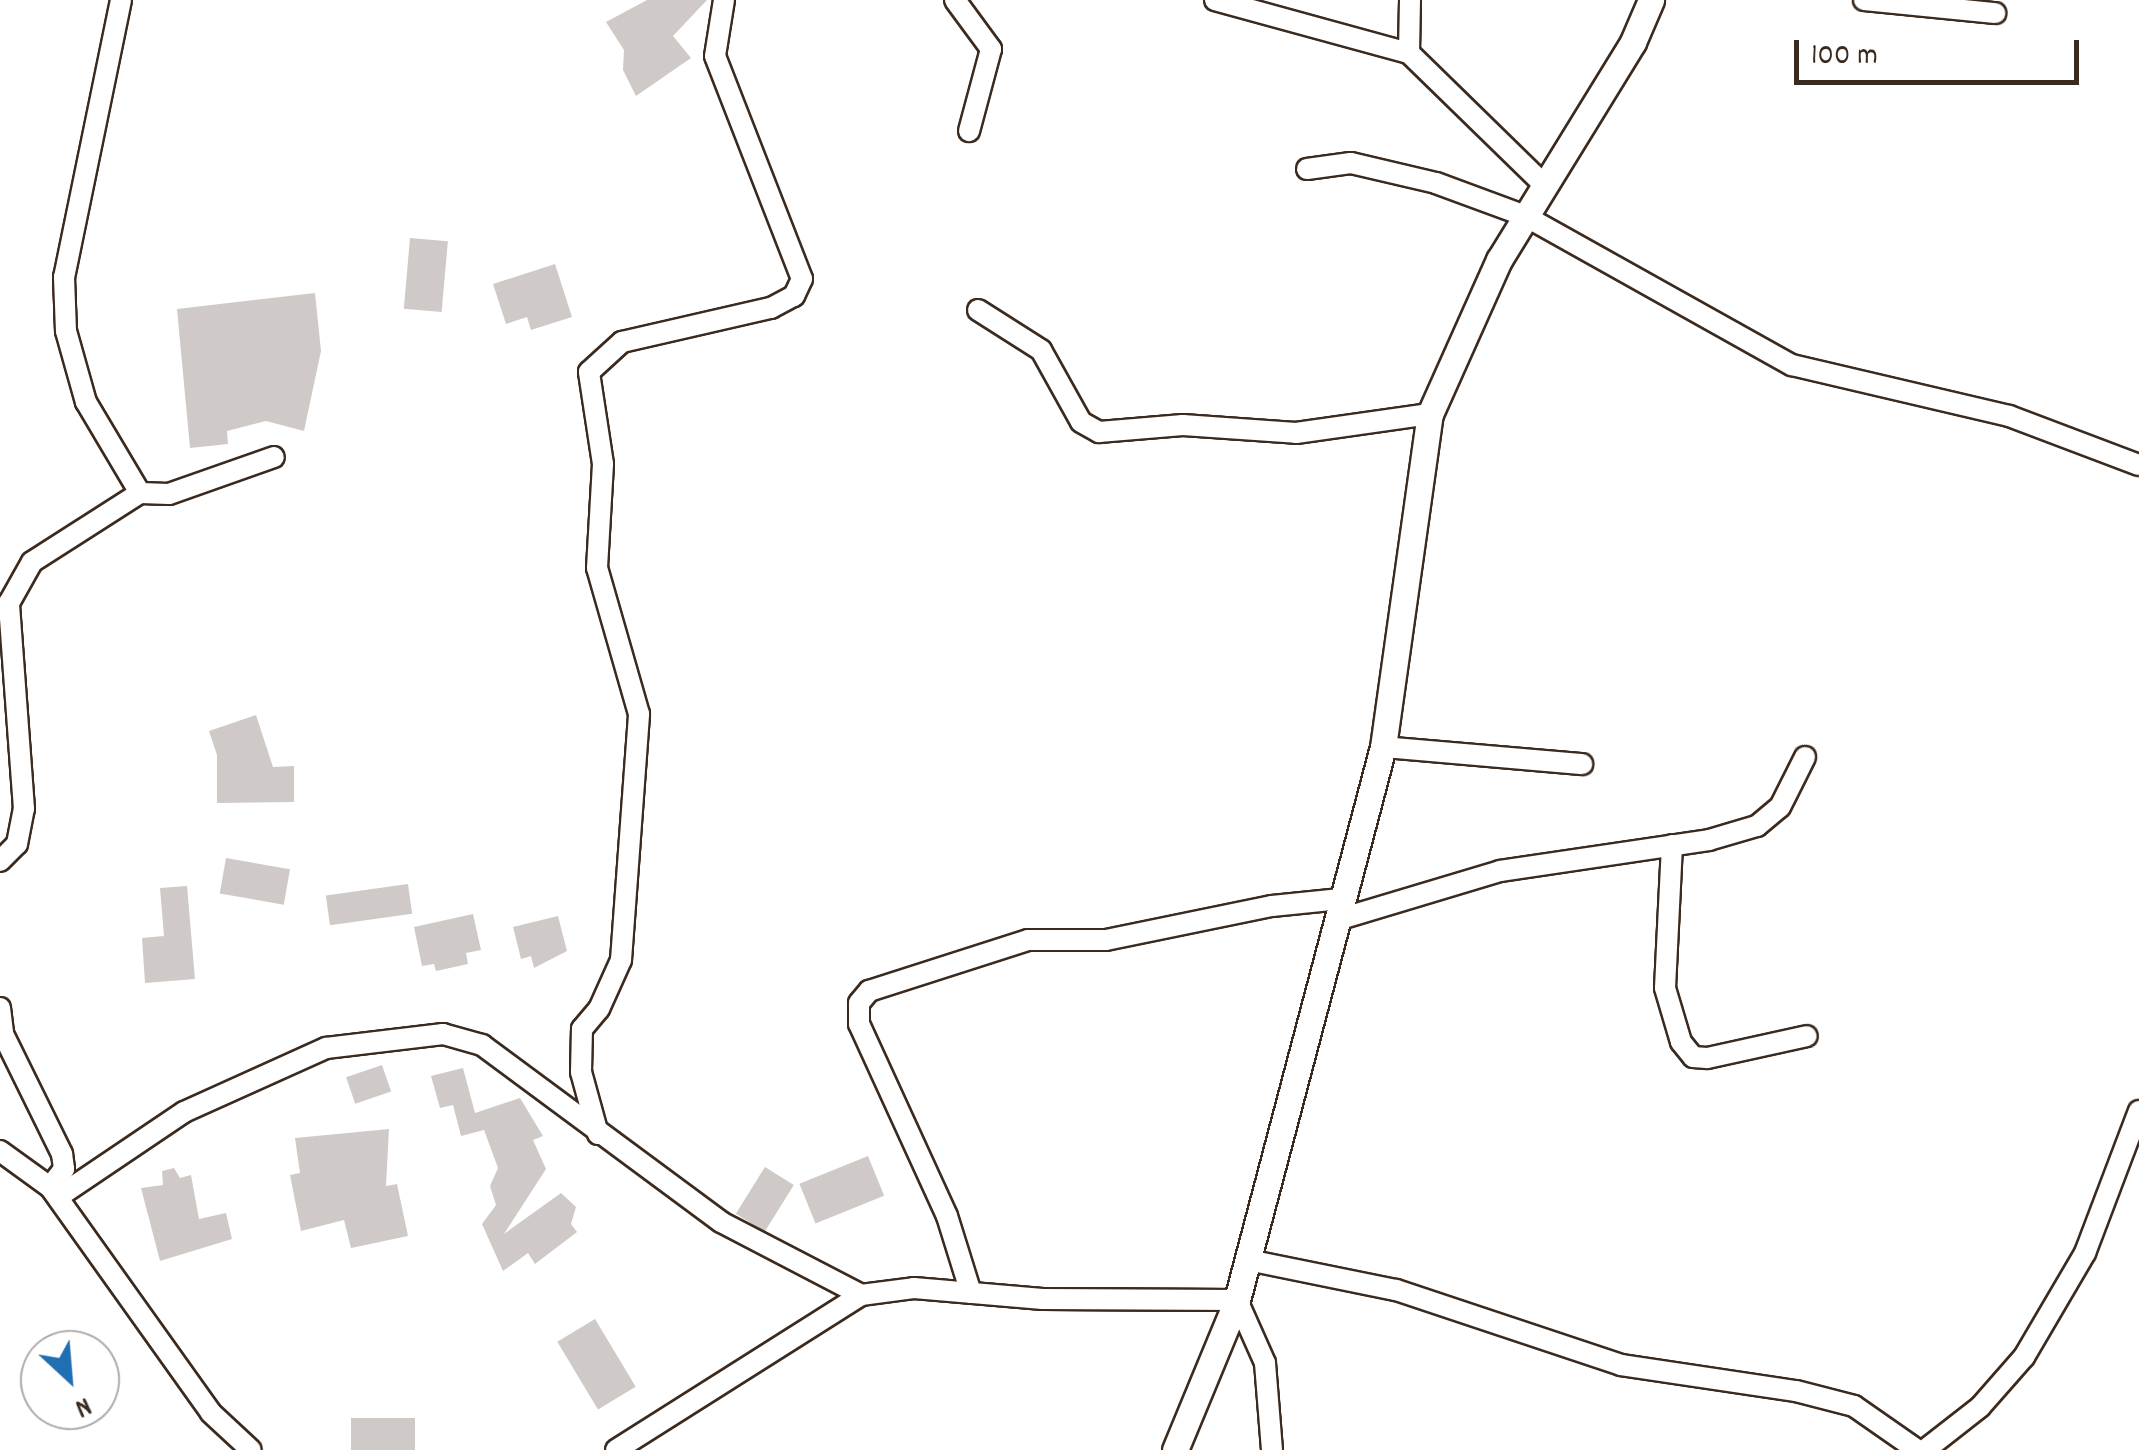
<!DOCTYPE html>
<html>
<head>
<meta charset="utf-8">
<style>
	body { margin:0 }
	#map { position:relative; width:2139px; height:1450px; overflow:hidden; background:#fff; font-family:Dekko,sans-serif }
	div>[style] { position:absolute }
	.building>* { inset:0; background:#cfcac7; transform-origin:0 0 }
	.roads { filter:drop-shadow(2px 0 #3b2a1e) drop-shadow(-2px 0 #3b2a1e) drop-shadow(0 2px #3b2a1e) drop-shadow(0 -2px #3b2a1e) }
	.minor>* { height:20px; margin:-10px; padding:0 10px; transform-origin:10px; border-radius:10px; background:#fff }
	.tertiary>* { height:25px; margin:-12.5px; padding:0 12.5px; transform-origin:12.5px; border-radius:12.5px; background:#fff }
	span { translate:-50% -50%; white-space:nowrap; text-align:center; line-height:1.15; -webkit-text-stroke:9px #fff; paint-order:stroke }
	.north { position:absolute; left:20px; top:1330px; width:100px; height:100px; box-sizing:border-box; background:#fff; border:2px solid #b1aaa5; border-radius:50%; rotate:154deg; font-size:28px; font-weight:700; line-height:40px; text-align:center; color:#3b2a1e }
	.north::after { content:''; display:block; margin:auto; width:35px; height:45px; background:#1f6fb2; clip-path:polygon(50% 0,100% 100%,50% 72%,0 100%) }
	.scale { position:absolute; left:1794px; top:40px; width:285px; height:45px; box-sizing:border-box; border:5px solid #3b2a1e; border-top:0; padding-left:12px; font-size:30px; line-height:35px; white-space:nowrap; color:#3b2a1e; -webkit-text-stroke:8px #fff; paint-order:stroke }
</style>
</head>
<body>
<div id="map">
	<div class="building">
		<div style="clip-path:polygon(647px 0,707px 0,673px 36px,691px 58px,636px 96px,623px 70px,624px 50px,606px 22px)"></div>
		<div style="left:410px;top:238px;width:38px;height:71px;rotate:5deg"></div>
		<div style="clip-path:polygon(555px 264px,572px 317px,531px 330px,527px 317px,506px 324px,493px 284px)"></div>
		<div style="clip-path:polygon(315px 293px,321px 351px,304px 431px,266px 421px,227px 431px,228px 444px,190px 448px,177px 309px)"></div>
		<div style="clip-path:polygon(256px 715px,273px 767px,294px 766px,294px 802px,217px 803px,217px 755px,209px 731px)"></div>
		<div style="left:226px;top:858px;width:65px;height:36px;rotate:10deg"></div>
		<div style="left:408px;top:884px;width:30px;height:83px;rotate:82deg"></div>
		<div style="clip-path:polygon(187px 886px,195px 979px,145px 983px,142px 938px,164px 936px,160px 888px)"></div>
		<div style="clip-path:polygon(473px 914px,481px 950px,466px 953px,468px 964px,436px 971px,434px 964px,422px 966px,414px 927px)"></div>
		<div style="clip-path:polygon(558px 916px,567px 951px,534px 968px,531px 956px,521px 959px,513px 927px)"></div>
		<div style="left:382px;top:1065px;width:28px;height:38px;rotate:71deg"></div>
		<div style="clip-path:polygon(463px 1068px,475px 1113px,520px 1098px,543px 1136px,533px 1140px,546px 1169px,504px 1234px,561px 1193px,576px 1207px,571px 1224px,577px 1232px,535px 1264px,528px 1253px,503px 1271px,482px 1224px,496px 1205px,490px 1186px,498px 1168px,484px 1130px,461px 1136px,453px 1105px,440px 1108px,431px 1076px)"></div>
		<div style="clip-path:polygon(389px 1129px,386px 1186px,397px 1184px,408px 1236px,351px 1248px,344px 1220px,301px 1231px,290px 1175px,300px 1173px,295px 1138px)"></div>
		<div style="left:868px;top:1156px;width:43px;height:74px;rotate:68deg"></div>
		<div style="left:765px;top:1167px;width:34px;height:55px;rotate:32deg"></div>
		<div style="clip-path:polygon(174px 1168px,180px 1178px,191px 1175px,199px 1219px,226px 1213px,232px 1239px,160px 1261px,141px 1188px,163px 1185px,162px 1171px)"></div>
		<div style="left:595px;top:1319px;width:79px;height:44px;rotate:59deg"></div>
		<div style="left:415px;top:1418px;width:32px;height:64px;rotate:90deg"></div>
	</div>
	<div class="roads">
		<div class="minor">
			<div style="left:121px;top:0;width:283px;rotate:101.6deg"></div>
			<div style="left:64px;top:277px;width:54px;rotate:87.9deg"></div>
			<div style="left:66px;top:331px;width:74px;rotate:74.3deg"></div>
			<div style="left:86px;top:402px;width:106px;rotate:59.3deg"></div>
			<div style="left:140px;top:493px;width:29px;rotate:2deg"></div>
			<div style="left:169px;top:494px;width:111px;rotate:-19.4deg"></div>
			<div style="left:955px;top:0;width:61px;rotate:53.7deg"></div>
			<div style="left:991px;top:49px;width:85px;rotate:105deg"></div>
			<div style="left:1215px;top:0;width:201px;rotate:15.3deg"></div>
			<div style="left:1410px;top:0;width:53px;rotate:91.1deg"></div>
			<div style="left:1409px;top:53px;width:186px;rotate:44.3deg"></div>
			<div style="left:1864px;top:0;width:132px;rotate:5.7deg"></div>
			<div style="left:1307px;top:169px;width:44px;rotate:-7.8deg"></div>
			<div style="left:1351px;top:163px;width:87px;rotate:13.2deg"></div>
			<div style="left:1436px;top:183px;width:95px;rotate:20.3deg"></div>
			<div style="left:1525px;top:216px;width:306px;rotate:29.2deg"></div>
			<div style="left:1792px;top:365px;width:223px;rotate:13.2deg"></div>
			<div style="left:2009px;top:416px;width:139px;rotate:20.7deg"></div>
			<div style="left:978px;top:310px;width:75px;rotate:32.4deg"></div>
			<div style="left:1041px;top:350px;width:82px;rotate:60.9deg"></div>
			<div style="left:1081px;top:422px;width:21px;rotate:29deg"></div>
			<div style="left:1099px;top:432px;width:84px;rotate:-4.8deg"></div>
			<div style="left:1183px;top:425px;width:113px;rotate:4deg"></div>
			<div style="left:1296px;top:433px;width:135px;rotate:-8.1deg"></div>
			<div style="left:1383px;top:747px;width:200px;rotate:4.9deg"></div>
			<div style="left:1672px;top:845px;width:143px;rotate:92.8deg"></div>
			<div style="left:1665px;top:988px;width:56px;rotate:73.5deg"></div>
			<div style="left:1681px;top:1042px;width:19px;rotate:51deg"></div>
			<div style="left:1693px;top:1057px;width:14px;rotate:4deg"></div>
			<div style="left:1707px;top:1058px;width:102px;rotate:-12.4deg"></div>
			<div style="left:0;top:861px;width:24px;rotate:-45deg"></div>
			<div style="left:17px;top:844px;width:36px;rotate:-79deg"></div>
			<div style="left:24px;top:809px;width:207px;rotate:-94.2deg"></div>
			<div style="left:9px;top:603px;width:47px;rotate:-60.7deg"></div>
			<div style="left:32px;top:562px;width:128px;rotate:-32.6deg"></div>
			<div style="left:1337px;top:920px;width:170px;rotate:-16.7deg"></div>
			<div style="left:1500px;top:871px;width:211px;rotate:-8.4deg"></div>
			<div style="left:1709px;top:840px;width:50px;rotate:-16.3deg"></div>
			<div style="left:1757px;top:826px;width:30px;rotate:-40deg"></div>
			<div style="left:1780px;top:807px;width:56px;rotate:-63.4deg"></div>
			<div style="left:0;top:1008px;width:26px;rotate:83deg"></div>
			<div style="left:3px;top:1034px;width:134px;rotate:63.8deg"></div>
			<div style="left:62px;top:1154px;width:15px;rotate:82deg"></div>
			<div style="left:64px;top:1169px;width:23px;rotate:128deg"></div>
			<div style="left:598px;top:1134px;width:64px;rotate:-105.3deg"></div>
			<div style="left:581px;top:1072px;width:43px;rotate:-88.7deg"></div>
			<div style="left:582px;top:1029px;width:26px;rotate:-50deg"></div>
			<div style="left:599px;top:1009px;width:54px;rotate:-65.8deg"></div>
			<div style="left:621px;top:960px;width:247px;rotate:-85.8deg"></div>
			<div style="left:639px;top:714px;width:152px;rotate:-106deg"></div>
			<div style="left:597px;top:568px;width:104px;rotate:-86.7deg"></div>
			<div style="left:603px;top:464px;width:93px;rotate:-98.7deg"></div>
			<div style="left:589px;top:372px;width:45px;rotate:-42.3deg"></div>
			<div style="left:622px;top:342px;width:153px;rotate:-12.9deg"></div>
			<div style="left:771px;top:308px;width:26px;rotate:-28deg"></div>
			<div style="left:794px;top:296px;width:19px;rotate:-65deg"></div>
			<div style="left:802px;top:279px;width:239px;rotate:-111.3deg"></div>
			<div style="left:715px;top:56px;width:57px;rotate:-80.9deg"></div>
			<div style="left:0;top:1151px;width:62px;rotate:35.8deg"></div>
			<div style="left:50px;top:1187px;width:277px;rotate:54.5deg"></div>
			<div style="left:211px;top:1413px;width:54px;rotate:42.8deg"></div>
			<div style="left:58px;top:1197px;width:152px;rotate:-34deg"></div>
			<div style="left:184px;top:1112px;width:156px;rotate:-24.3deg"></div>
			<div style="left:326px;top:1048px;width:118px;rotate:-6.8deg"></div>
			<div style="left:443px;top:1034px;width:41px;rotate:15.8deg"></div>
			<div style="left:482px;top:1045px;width:297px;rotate:36.5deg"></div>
			<div style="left:721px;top:1222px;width:158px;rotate:27.5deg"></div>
			<div style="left:1248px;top:1260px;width:151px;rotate:11.5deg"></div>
			<div style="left:1396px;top:1290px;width:237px;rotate:18.4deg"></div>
			<div style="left:1621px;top:1365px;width:177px;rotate:8.5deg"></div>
			<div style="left:1796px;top:1391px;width:60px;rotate:14.5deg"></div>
			<div style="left:1854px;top:1406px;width:77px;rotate:34.9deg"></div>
			<div style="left:971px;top:1293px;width:81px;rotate:-107.3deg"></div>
			<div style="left:947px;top:1216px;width:211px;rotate:-114.6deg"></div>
			<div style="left:859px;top:1024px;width:21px;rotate:-90deg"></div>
			<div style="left:859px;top:1003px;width:16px;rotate:-50deg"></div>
			<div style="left:869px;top:991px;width:167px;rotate:-17.8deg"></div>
			<div style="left:1028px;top:940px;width:78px"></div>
			<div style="left:1106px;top:940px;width:169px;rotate:-11.6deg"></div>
			<div style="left:1272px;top:906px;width:69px;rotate:-5.8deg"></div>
			<div style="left:616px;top:1450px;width:290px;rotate:-32.3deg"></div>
			<div style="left:861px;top:1295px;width:53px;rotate:-7.5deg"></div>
			<div style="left:914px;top:1288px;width:129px;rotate:4.9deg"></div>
			<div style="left:1043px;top:1299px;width:194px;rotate:0.3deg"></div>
			<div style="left:1237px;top:1300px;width:69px;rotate:66deg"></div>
			<div style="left:1265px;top:1363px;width:87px;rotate:85.4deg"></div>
			<div style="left:1925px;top:1450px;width:70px;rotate:-38deg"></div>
			<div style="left:1980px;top:1407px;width:67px;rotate:-48.7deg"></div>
			<div style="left:2024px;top:1357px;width:121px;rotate:-59.6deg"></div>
			<div style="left:2085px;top:1253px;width:152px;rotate:-69.2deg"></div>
		</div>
		<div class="tertiary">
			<div style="left:1175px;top:1450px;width:162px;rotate:-67.5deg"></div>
			<div style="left:1237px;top:1300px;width:572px;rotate:-75.21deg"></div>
			<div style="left:1383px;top:747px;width:336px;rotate:-82deg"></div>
			<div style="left:1430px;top:414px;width:169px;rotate:-65.9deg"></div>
			<div style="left:1499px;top:260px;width:256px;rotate:-58.4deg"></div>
			<div style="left:1633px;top:42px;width:46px;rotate:-66.8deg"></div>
		</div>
	</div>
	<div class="north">N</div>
	<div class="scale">100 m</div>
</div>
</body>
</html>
